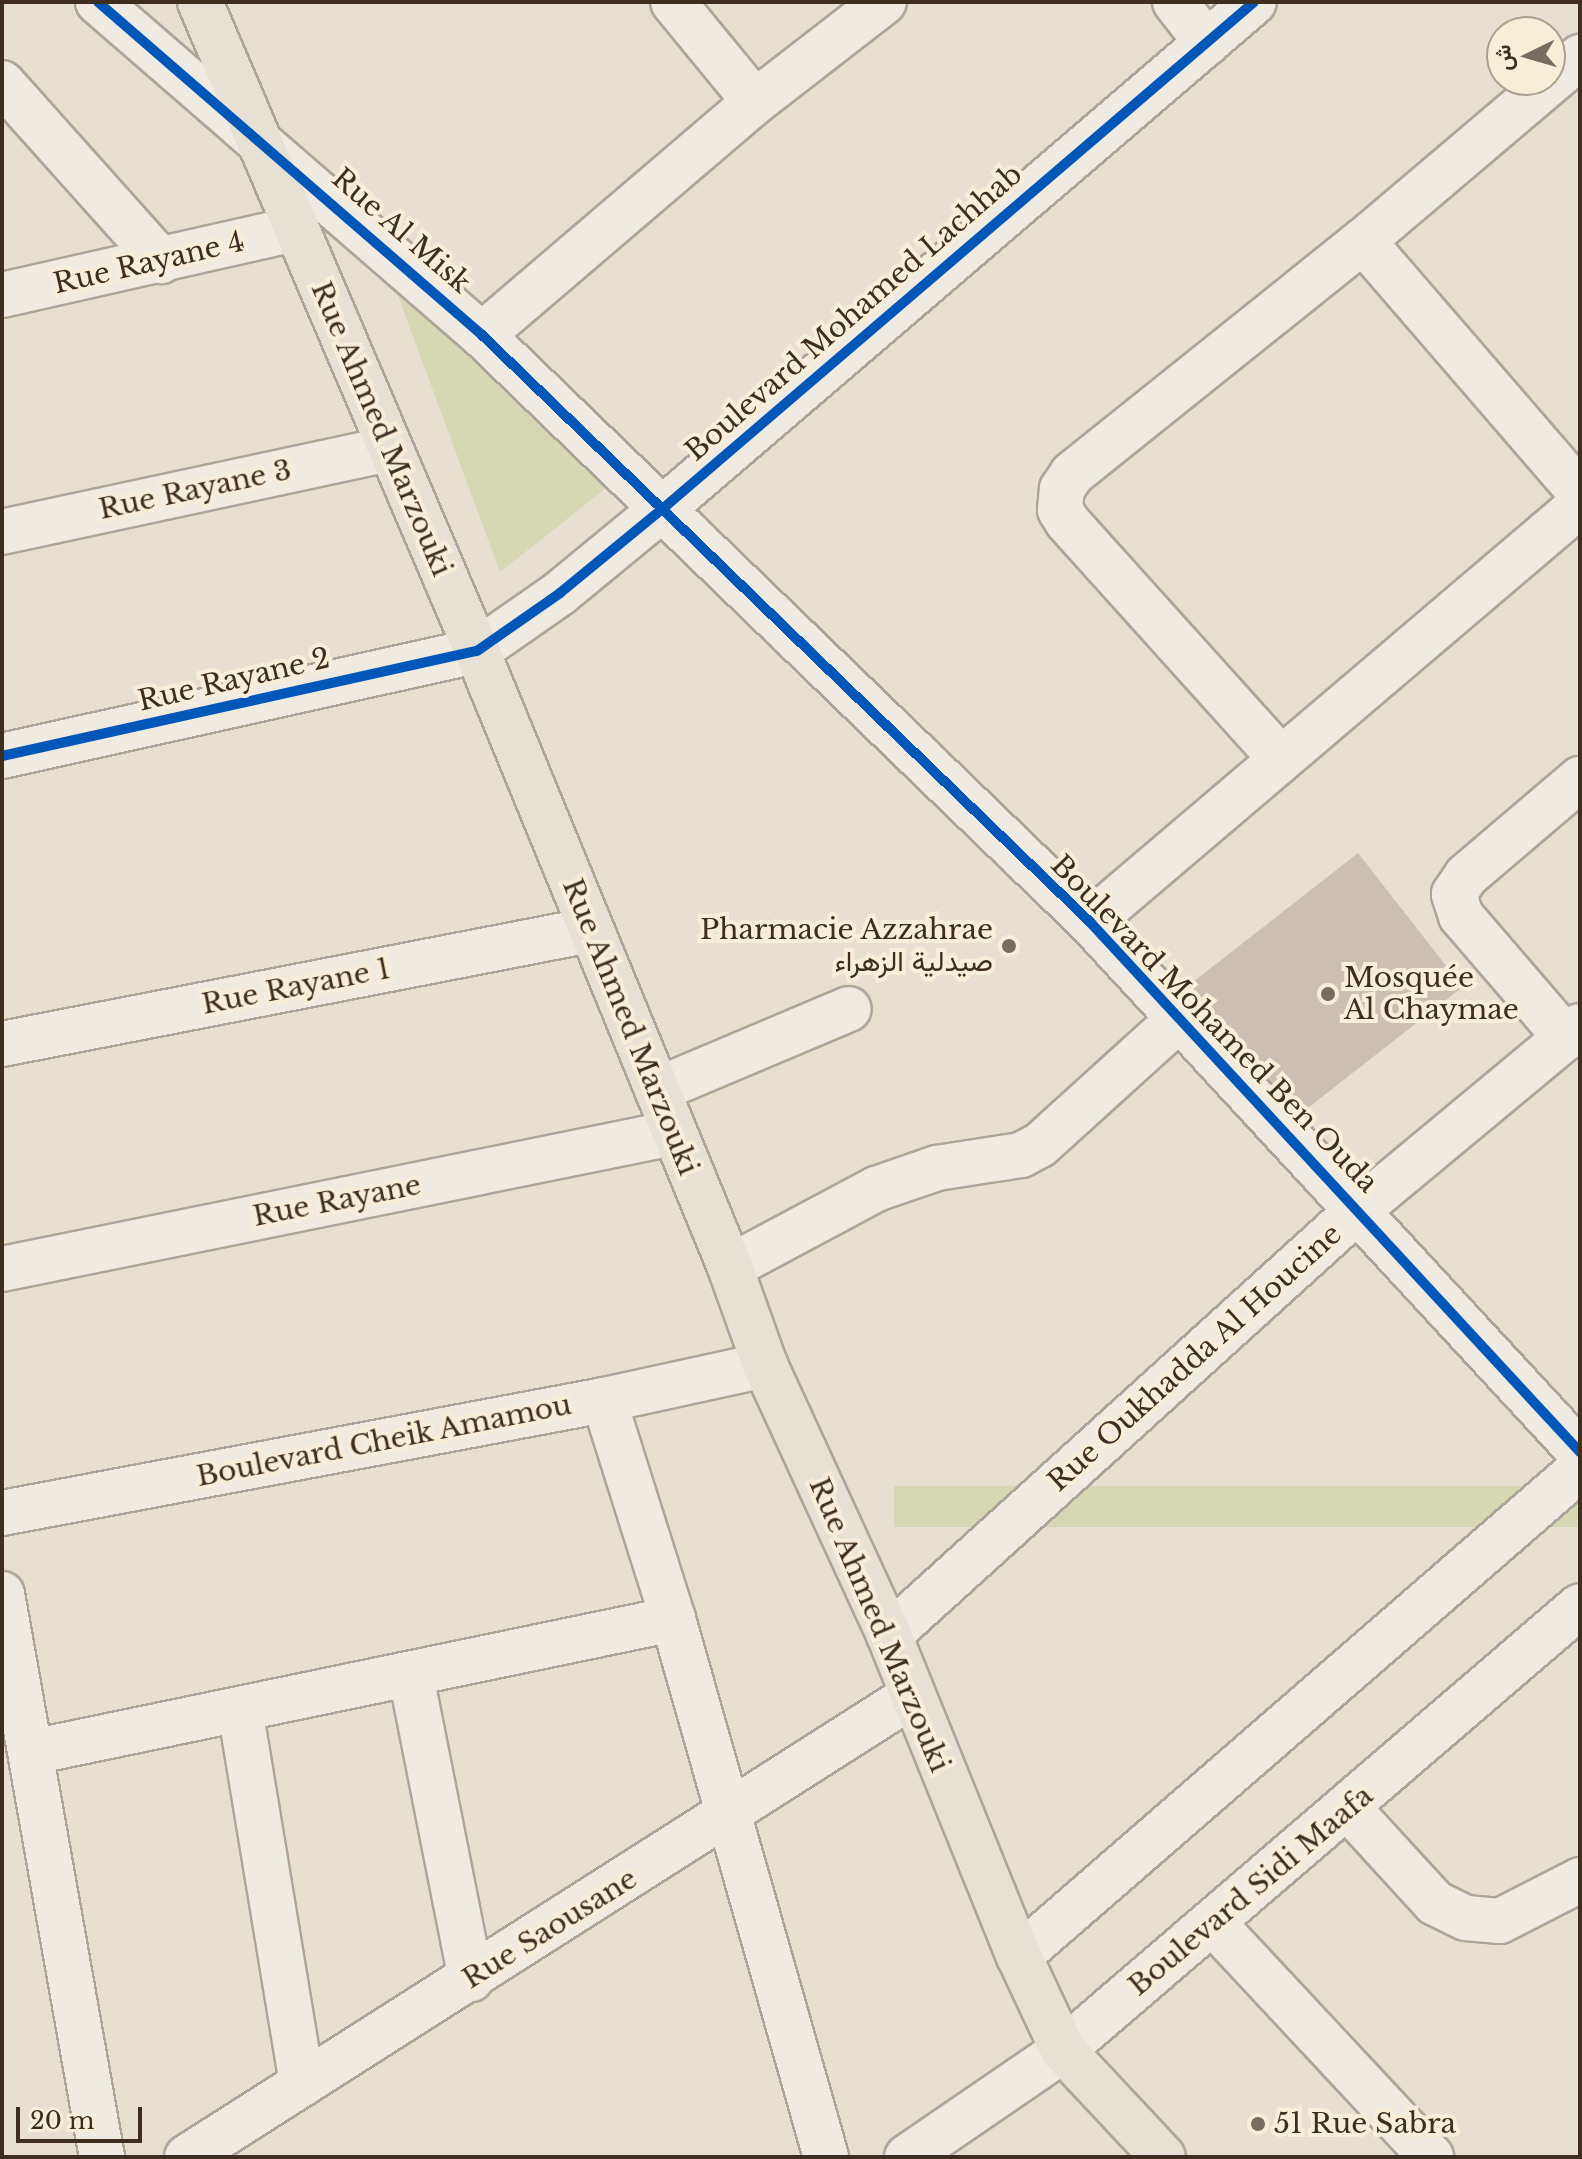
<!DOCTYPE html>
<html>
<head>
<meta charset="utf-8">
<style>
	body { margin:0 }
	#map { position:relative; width:1582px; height:2159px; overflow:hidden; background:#e7e0d1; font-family:"Libre Baskerville",Vazirmatn,serif }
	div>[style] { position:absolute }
	.green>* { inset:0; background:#d6d7b3; transform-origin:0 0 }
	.building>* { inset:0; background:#cbbfb2; transform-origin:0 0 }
	.roads { filter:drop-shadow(2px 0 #ada599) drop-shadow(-2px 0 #ada599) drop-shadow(0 2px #ada599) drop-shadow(0 -2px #ada599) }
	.minor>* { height:44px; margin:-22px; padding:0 22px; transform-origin:22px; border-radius:22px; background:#efebe3 }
	.major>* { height:44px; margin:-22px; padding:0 22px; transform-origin:22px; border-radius:22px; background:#e6e1d4 }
	.cycleway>* { height:10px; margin:-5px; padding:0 5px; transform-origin:5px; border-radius:5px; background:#0057b8 }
	.dots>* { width:22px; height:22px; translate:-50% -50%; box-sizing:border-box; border:4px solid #f7eed8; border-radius:50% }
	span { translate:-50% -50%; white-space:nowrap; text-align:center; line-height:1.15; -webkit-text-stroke:8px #f7eed8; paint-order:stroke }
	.street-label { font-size:28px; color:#3d2e20 }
	.poi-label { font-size:28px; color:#3d2e20 }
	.right { translate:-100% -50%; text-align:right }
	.left { translate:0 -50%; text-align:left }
	.frame { position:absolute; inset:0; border:4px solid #3d2e20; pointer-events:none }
	.north { position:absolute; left:1486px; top:16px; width:80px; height:80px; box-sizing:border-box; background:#f7eed8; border:2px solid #ada18e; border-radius:50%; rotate:265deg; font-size:22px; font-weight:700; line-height:32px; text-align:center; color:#3d2e20 }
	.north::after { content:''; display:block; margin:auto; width:28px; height:36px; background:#786c5e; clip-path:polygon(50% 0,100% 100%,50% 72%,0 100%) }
	.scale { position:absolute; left:16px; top:2107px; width:126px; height:36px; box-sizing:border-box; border:4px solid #3d2e20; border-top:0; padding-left:10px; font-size:24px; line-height:28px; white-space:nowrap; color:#3d2e20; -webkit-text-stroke:6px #f7eed8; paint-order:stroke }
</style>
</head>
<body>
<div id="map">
	<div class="green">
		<div style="clip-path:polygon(394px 285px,610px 485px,500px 572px)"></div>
		<div style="left:1580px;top:1486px;width:41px;height:686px;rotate:90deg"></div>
	</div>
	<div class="building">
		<div style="left:1358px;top:853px;width:170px;height:220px;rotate:52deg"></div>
	</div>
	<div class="roads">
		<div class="minor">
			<div style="left:98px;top:2px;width:508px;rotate:40.93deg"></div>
			<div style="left:482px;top:335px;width:845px;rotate:43.99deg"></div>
			<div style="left:1090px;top:922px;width:722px;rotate:47.25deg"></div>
			<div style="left:673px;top:2px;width:129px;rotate:50.6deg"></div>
			<div style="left:1175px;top:2px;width:52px;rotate:52deg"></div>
			<div style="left:2px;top:83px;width:239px;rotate:48.2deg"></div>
			<div style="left:1363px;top:241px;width:332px;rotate:49.2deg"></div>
			<div style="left:2px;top:295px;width:301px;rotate:-12.7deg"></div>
			<div style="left:482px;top:335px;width:359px;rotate:-40.5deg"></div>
			<div style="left:755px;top:102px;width:163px;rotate:-37.8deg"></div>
			<div style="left:2px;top:532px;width:395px;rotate:-12.1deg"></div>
			<div style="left:2px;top:756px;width:486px;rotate:-12.5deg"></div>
			<div style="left:477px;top:651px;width:101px;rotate:-34.9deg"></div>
			<div style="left:560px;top:593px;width:129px;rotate:-39.4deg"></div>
			<div style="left:660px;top:511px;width:782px;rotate:-40.59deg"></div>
			<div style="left:1281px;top:759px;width:320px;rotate:-132deg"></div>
			<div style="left:1067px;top:521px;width:13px;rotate:-122deg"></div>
			<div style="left:1060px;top:510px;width:21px;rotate:-85deg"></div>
			<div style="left:1062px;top:489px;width:18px;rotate:-56deg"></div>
			<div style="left:1072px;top:474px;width:373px;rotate:-38.7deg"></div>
			<div style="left:1363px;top:241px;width:285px;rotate:-40.3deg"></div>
			<div style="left:1090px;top:922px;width:643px;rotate:-40.4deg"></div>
			<div style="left:1566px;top:1038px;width:161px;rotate:-130.7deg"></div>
			<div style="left:1461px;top:916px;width:23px;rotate:-108deg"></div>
			<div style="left:1454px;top:894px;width:22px;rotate:-56deg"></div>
			<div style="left:1466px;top:876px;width:150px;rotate:-40.4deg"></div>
			<div style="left:2px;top:1044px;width:599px;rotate:-10.97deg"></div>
			<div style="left:657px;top:1090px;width:208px;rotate:-22.9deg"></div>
			<div style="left:730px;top:1267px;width:166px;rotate:-28.1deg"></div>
			<div style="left:876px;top:1189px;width:65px;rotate:-19deg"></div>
			<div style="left:937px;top:1168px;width:85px;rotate:-8.8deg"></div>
			<div style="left:1021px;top:1155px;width:21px;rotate:-28deg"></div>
			<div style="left:1040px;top:1145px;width:188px;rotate:-42.2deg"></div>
			<div style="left:2px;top:1269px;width:685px;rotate:-11.46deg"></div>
			<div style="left:604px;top:1400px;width:230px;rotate:72.5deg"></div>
			<div style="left:673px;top:1619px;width:559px;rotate:74.12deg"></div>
			<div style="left:2px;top:1513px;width:613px;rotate:-10.63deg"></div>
			<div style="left:604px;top:1400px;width:165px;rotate:-12.3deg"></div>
			<div style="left:2px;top:1594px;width:572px;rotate:79.93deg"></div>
			<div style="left:889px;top:1635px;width:633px;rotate:-42.18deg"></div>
			<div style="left:1358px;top:1210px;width:288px;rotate:-39.7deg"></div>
			<div style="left:411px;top:1676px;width:309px;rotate:78.8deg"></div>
			<div style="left:240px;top:1709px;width:380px;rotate:80.6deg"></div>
			<div style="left:32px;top:1752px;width:655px;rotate:-11.72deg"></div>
			<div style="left:1348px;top:1808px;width:129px;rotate:47.5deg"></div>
			<div style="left:1435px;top:1903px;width:34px;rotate:26deg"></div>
			<div style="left:1466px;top:1918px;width:34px;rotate:5deg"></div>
			<div style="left:1500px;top:1921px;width:90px;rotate:-27.1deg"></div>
			<div style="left:1213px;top:1923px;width:320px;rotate:47deg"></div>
			<div style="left:1019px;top:1956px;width:743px;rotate:-40.96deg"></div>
			<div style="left:187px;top:2157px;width:857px;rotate:-32.47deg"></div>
			<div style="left:907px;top:2157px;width:189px;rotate:-34.4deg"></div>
			<div style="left:1063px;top:2050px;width:681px;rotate:-40.66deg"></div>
		</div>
		<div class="major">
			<div style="left:200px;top:2px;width:706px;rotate:66.89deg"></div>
			<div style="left:477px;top:651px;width:666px;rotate:67.67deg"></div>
			<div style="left:730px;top:1267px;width:104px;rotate:70.3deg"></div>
			<div style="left:765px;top:1365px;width:297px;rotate:65.3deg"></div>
			<div style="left:889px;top:1635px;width:346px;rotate:68deg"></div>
			<div style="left:1019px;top:1956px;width:104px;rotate:64.9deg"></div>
			<div style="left:1063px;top:2050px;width:146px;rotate:46.9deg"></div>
		</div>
	</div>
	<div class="cycleway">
		<div style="left:98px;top:2px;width:508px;rotate:40.93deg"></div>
		<div style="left:482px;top:335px;width:845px;rotate:43.99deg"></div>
		<div style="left:1090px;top:922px;width:722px;rotate:47.25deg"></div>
		<div style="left:2px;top:756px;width:486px;rotate:-12.5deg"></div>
		<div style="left:477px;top:651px;width:101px;rotate:-34.9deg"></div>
		<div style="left:560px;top:593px;width:129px;rotate:-39.4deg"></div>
		<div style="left:660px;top:511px;width:782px;rotate:-40.59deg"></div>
	</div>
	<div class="dots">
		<div style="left:1009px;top:946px;background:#786c5e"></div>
		<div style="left:1328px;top:994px;background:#786c5e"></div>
		<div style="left:1258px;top:2124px;background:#786c5e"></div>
	</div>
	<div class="street-label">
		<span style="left:401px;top:231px;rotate:41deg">Rue Al Misk</span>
		<span style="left:149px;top:263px;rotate:-13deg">Rue Rayane 4</span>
		<span style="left:854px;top:313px;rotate:-41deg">Boulevard Mohamed Lachhab</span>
		<span style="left:381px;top:429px;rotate:67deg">Rue Ahmed Marzouki</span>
		<span style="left:195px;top:490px;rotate:-12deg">Rue Rayane 3</span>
		<span style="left:234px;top:680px;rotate:-13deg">Rue Rayane 2</span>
		<span style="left:296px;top:987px;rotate:-11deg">Rue Rayane 1</span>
		<span style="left:1214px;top:1024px;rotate:46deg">Boulevard Mohamed Ben Ouda</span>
		<span style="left:630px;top:1027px;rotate:68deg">Rue Ahmed Marzouki</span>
		<span style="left:337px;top:1201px;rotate:-11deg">Rue Rayane</span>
		<span style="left:1195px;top:1358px;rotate:-42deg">Rue Oukhadda Al Houcine</span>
		<span style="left:384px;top:1441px;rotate:-11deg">Boulevard Cheik Amamou</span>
		<span style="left:879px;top:1625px;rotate:67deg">Rue Ahmed Marzouki</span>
		<span style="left:1251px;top:1891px;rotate:-40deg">Boulevard Sidi Maafa</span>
		<span style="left:550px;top:1929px;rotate:-32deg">Rue Saousane</span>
	</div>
	<div class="poi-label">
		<span class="right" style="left:993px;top:946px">Pharmacie Azzahrae<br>صيدلية الزهراء</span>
		<span class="left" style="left:1344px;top:994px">Mosquée<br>Al Chaymae</span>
		<span class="left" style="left:1274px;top:2124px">51 Rue Sabra</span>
	</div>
	<div class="frame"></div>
	<div class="north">ش</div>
	<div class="scale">20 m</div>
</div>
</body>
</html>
